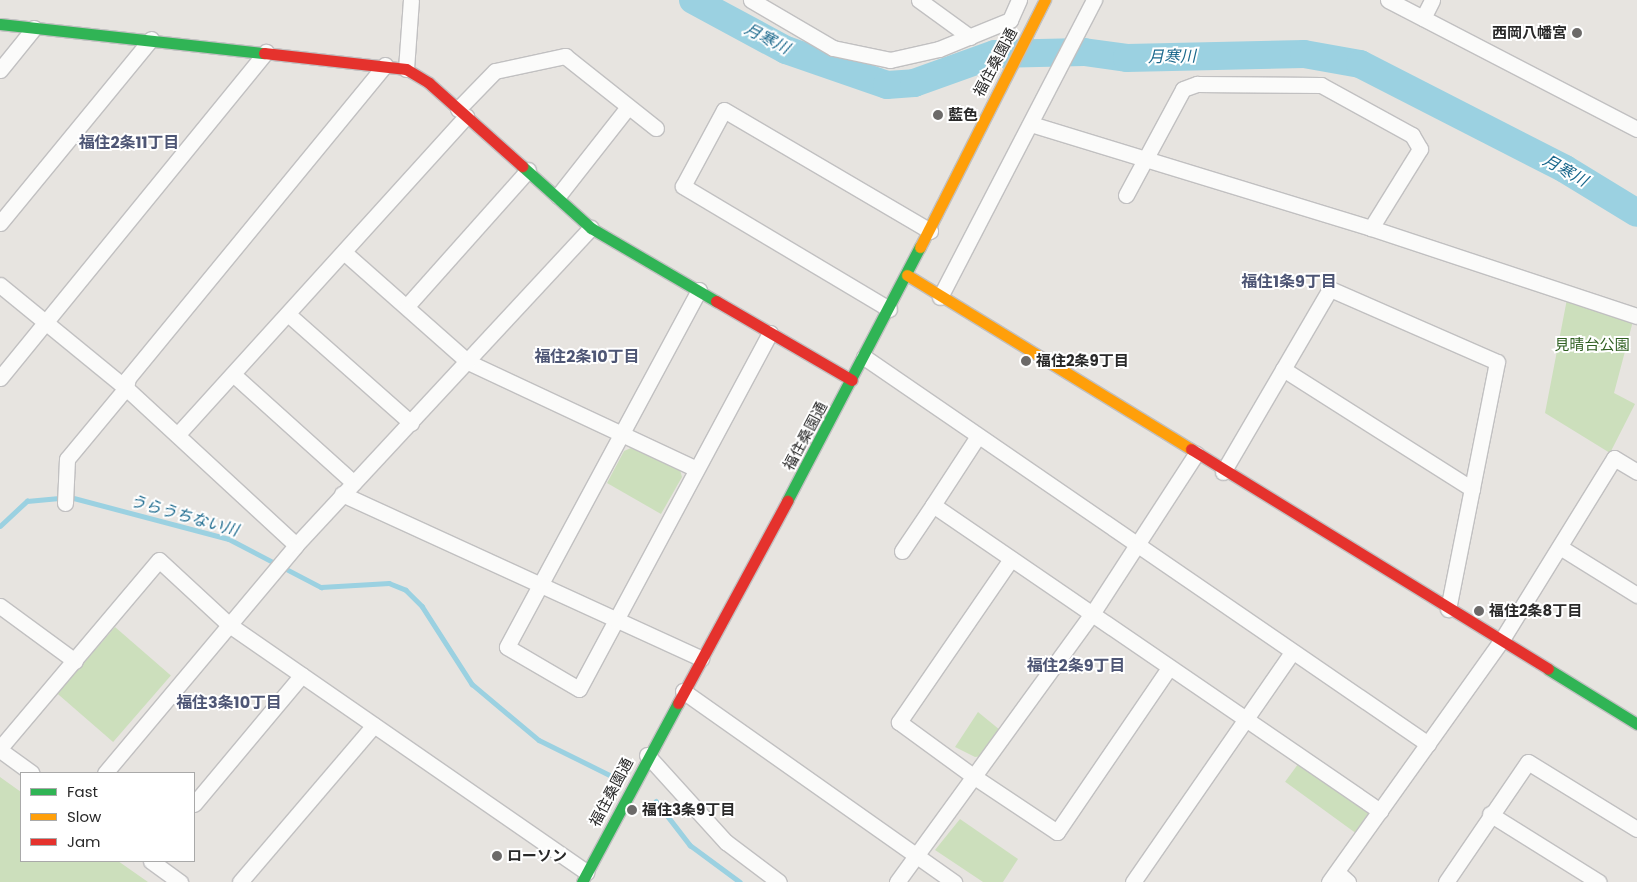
<!DOCTYPE html>
<html>
<head>
<meta charset="utf-8">
<style>
	body { margin:0 }
	#map { position:relative; width:1637px; height:882px; overflow:hidden; background:#e7e4e0; font-family:Poppins,"Noto Sans JP",sans-serif }
	div>[style] { position:absolute }
	.green>* { inset:0; background:#ccdfbc; transform-origin:0 0 }
	.stream>* { height:4.5px; margin:-2.25px; padding:0 2.25px; transform-origin:2.25px; border-radius:2.25px; background:#9bd1e1 }
	.river>* { height:28px; margin:-14px; padding:0 14px; transform-origin:14px; border-radius:14px; background:#9bd1e1 }
	.roads { filter:drop-shadow(1px 0 #c1c0c1) drop-shadow(-1px 0 #c1c0c1) drop-shadow(0 1px #c1c0c1) drop-shadow(0 -1px #c1c0c1) }
	.street>* { height:15px; margin:-7.5px; padding:0 7.5px; transform-origin:7.5px; border-radius:7.5px; background:#fbfbfa }
	.fast>* { height:11px; margin:-5.5px; padding:0 5.5px; transform-origin:5.5px; border-radius:5.5px; background:#30b455 }
	.slow>* { height:11px; margin:-5.5px; padding:0 5.5px; transform-origin:5.5px; border-radius:5.5px; background:#ff9f0a }
	.jam>* { height:11px; margin:-5.5px; padding:0 5.5px; transform-origin:5.5px; border-radius:5.5px; background:#e5322d }
	.dots>* { width:14px; height:14px; translate:-50% -50%; box-sizing:border-box; border:2px solid #fff; border-radius:50% }
	span { translate:-50% -50%; white-space:nowrap; text-align:center; line-height:1.15; -webkit-text-stroke:4px #fff; paint-order:stroke }
	.poi-label { font-size:15px; color:#292929; font-weight:700 }
	.right { translate:-100% -50%; text-align:right }
	.left { translate:0 -50%; text-align:left }
	.street-label { font-size:15px; color:#292929 }
	.park-label { font-size:15px; color:#2f5f21 }
	.water-label { font-size:16px; color:#1a688c; font-style:italic }
	.neighbourhood-label { font-size:16px; color:#4e5675; font-weight:700 }
	.legend { position:absolute; left:20px; top:772px; width:175px; height:90px; box-sizing:border-box; background:#fff; border:1px solid #a9a9a9; margin:0; padding:6px 9px; list-style:none; font-size:15px; color:#292929 }
	.legend li { display:flex; align-items:center; gap:10px; height:25px }
	.legend b { width:25px; border:1px solid #a9a9a9 }
</style>
</head>
<body>
<div id="map">
	<div class="green">
		<div style="clip-path:polygon(1567px 299px,1633px 321px,1614px 393px,1635px 404px,1610px 453px,1545px 413px)"></div>
		<div style="clip-path:polygon(631px 448px,680px 470px,682px 477px,661px 514px,607px 483px,624px 451px)"></div>
		<div style="left:115px;top:627px;width:74px;height:88px;rotate:41deg"></div>
		<div style="clip-path:polygon(978px 712px,1000px 730px,983px 756px,975px 757px,955px 747px)"></div>
		<div style="left:1301px;top:760px;width:91px;height:27px;rotate:36deg"></div>
		<div style="clip-path:polygon(0 777px,21px 792px,21px 861px,118px 861px,148px 882px,0 882px)"></div>
		<div style="clip-path:polygon(960px 819px,1018px 859px,1003px 882px,983px 882px,935px 850px)"></div>
	</div>
	<div class="stream">
		<div style="left:0;top:526px;width:37px;rotate:-43deg"></div>
		<div style="left:27px;top:501px;width:43px;rotate:-5.3deg"></div>
		<div style="left:70px;top:497px;width:164px;rotate:14.8deg"></div>
		<div style="left:229px;top:539px;width:104px;rotate:27.6deg"></div>
		<div style="left:321px;top:587px;width:68px;rotate:-3.4deg"></div>
		<div style="left:389px;top:583px;width:18px;rotate:22deg"></div>
		<div style="left:406px;top:590px;width:23px;rotate:45deg"></div>
		<div style="left:422px;top:606px;width:93px;rotate:57.3deg"></div>
		<div style="left:472px;top:684px;width:87px;rotate:39.9deg"></div>
		<div style="left:539px;top:740px;width:84px;rotate:26.3deg"></div>
		<div style="left:656px;top:801px;width:56px;rotate:52.3deg"></div>
		<div style="left:690px;top:845px;width:62px;rotate:36.5deg"></div>
	</div>
	<div class="river">
		<div style="left:693px;top:0;width:106px;rotate:28.3deg"></div>
		<div style="left:786px;top:50px;width:107px;rotate:19.1deg"></div>
		<div style="left:887px;top:85px;width:27px;rotate:-4deg"></div>
		<div style="left:914px;top:83px;width:86px;rotate:-19.7deg"></div>
		<div style="left:995px;top:54px;width:89px;rotate:-1.3deg"></div>
		<div style="left:1084px;top:52px;width:43px;rotate:7.9deg"></div>
		<div style="left:1127px;top:58px;width:177px;rotate:-1.3deg"></div>
		<div style="left:1304px;top:54px;width:57px;rotate:10.1deg"></div>
		<div style="left:1360px;top:64px;width:230px;rotate:27.1deg"></div>
		<div style="left:1565px;top:169px;width:84px;rotate:31.4deg"></div>
	</div>
	<div class="roads">
		<div class="street">
			<div style="left:751px;top:0;width:95px;rotate:30.3deg"></div>
			<div style="left:833px;top:48px;width:58px;rotate:11.9deg"></div>
			<div style="left:890px;top:60px;width:50px;rotate:-12.7deg"></div>
			<div style="left:939px;top:49px;width:77px;rotate:-22.2deg"></div>
			<div style="left:1010px;top:20px;width:22px;rotate:-66deg"></div>
			<div style="left:919px;top:0;width:63px;rotate:36deg"></div>
			<div style="left:1388px;top:0;width:280px;rotate:27.4deg"></div>
			<div style="left:1423px;top:18px;width:20px;rotate:-63deg"></div>
			<div style="left:406px;top:69px;width:69px;rotate:-85.9deg"></div>
			<div style="left:0;top:70px;width:54px;rotate:-51deg"></div>
			<div style="left:458px;top:109px;width:53px;rotate:-45.8deg"></div>
			<div style="left:495px;top:71px;width:72px;rotate:-12.1deg"></div>
			<div style="left:565px;top:56px;width:116px;rotate:38.4deg"></div>
			<div style="left:1031px;top:124px;width:356px;rotate:17deg"></div>
			<div style="left:1371px;top:228px;width:280px;rotate:18.3deg"></div>
			<div style="left:1126px;top:195px;width:120px;rotate:-61.7deg"></div>
			<div style="left:1183px;top:89px;width:15px;rotate:-20deg"></div>
			<div style="left:1197px;top:84px;width:124px;rotate:0.5deg"></div>
			<div style="left:1321px;top:85px;width:104px;rotate:28.8deg"></div>
			<div style="left:1412px;top:135px;width:16px;rotate:60deg"></div>
			<div style="left:1420px;top:149px;width:93px;rotate:121.8deg"></div>
			<div style="left:558px;top:196px;width:113px;rotate:-51.8deg"></div>
			<div style="left:0;top:223px;width:238px;rotate:-50.6deg"></div>
			<div style="left:345px;top:253px;width:164px;rotate:41.5deg"></div>
			<div style="left:468px;top:362px;width:252px;rotate:25.1deg"></div>
			<div style="left:0;top:285px;width:163px;rotate:39.3deg"></div>
			<div style="left:126px;top:388px;width:231px;rotate:42.7deg"></div>
			<div style="left:699px;top:290px;width:405px;rotate:118.3deg"></div>
			<div style="left:507px;top:647px;width:83px;rotate:30.3deg"></div>
			<div style="left:579px;top:689px;width:404px;rotate:-61.8deg"></div>
			<div style="left:940px;top:297px;width:335px;rotate:-62.6deg"></div>
			<div style="left:407px;top:306px;width:182px;rotate:-48.3deg"></div>
			<div style="left:889px;top:309px;width:240px;rotate:-149.2deg"></div>
			<div style="left:683px;top:186px;width:86px;rotate:-61.7deg"></div>
			<div style="left:724px;top:110px;width:239px;rotate:30.4deg"></div>
			<div style="left:289px;top:315px;width:163px;rotate:41.5deg"></div>
			<div style="left:864px;top:357px;width:684px;rotate:34.46deg"></div>
			<div style="left:1283px;top:369px;width:224px;rotate:32.4deg"></div>
			<div style="left:234px;top:375px;width:161px;rotate:42deg"></div>
			<div style="left:0;top:378px;width:421px;rotate:-50.8deg"></div>
			<div style="left:178px;top:434px;width:429px;rotate:-47.8deg"></div>
			<div style="left:978px;top:436px;width:82px;rotate:123.1deg"></div>
			<div style="left:933px;top:505px;width:542px;rotate:34.39deg"></div>
			<div style="left:1223px;top:472px;width:212px;rotate:-59.7deg"></div>
			<div style="left:1330px;top:289px;width:182px;rotate:23.6deg"></div>
			<div style="left:1497px;top:362px;width:252px;rotate:101.2deg"></div>
			<div style="left:342px;top:494px;width:395px;rotate:24.6deg"></div>
			<div style="left:65px;top:503px;width:44px;rotate:-87.4deg"></div>
			<div style="left:67px;top:459px;width:92px;rotate:-50.3deg"></div>
			<div style="left:126px;top:388px;width:10px;rotate:-79deg"></div>
			<div style="left:128px;top:378px;width:405px;rotate:-50.6deg"></div>
			<div style="left:1560px;top:547px;width:91px;rotate:31.9deg"></div>
			<div style="left:902px;top:551px;width:55px;rotate:-56deg"></div>
			<div style="left:1011px;top:559px;width:198px;rotate:124.5deg"></div>
			<div style="left:899px;top:722px;width:92px;rotate:36.1deg"></div>
			<div style="left:973px;top:776px;width:101px;rotate:33.7deg"></div>
			<div style="left:1057px;top:832px;width:199px;rotate:-55.7deg"></div>
			<div style="left:0;top:606px;width:93px;rotate:36.3deg"></div>
			<div style="left:683px;top:691px;width:332px;rotate:35.2deg"></div>
			<div style="left:0;top:748px;width:246px;rotate:-49.8deg"></div>
			<div style="left:159px;top:560px;width:94px;rotate:42.8deg"></div>
			<div style="left:228px;top:624px;width:436px;rotate:34.7deg"></div>
			<div style="left:0;top:750px;width:39px;rotate:36deg"></div>
			<div style="left:647px;top:755px;width:118px;rotate:47.8deg"></div>
			<div style="left:726px;top:842px;width:66px;rotate:37deg"></div>
			<div style="left:105px;top:773px;width:297px;rotate:-50deg"></div>
			<div style="left:296px;top:545px;width:433px;rotate:-47.1deg"></div>
			<div style="left:194px;top:804px;width:168px;rotate:-50.1deg"></div>
			<div style="left:1490px;top:814px;width:128px;rotate:32deg"></div>
			<div style="left:151px;top:861px;width:36px;rotate:36deg"></div>
			<div style="left:1337px;top:872px;width:15px;rotate:42deg"></div>
			<div style="left:240px;top:882px;width:206px;rotate:-49.5deg"></div>
			<div style="left:897px;top:882px;width:331px;rotate:-54deg"></div>
			<div style="left:1092px;top:614px;width:191px;rotate:-57deg"></div>
			<div style="left:1133px;top:882px;width:280px;rotate:-55.3deg"></div>
			<div style="left:1329px;top:882px;width:296px;rotate:-54.5deg"></div>
			<div style="left:1501px;top:641px;width:215px;rotate:-58.3deg"></div>
			<div style="left:1614px;top:458px;width:27px;rotate:31deg"></div>
			<div style="left:1446px;top:882px;width:145px;rotate:-55.7deg"></div>
			<div style="left:1528px;top:762px;width:128px;rotate:31.6deg"></div>
		</div>
		<div class="fast">
			<div style="left:0;top:24px;width:266px;rotate:6.3deg"></div>
			<div style="left:522px;top:166px;width:93px;rotate:41.9deg"></div>
			<div style="left:591px;top:228px;width:145px;rotate:30.3deg"></div>
			<div style="left:787px;top:501px;width:287px;rotate:-62.4deg"></div>
			<div style="left:1548px;top:669px;width:105px;rotate:31.7deg"></div>
			<div style="left:582px;top:882px;width:203px;rotate:-61.8deg"></div>
		</div>
		<div class="slow">
			<div style="left:920px;top:247px;width:277px;rotate:-63.2deg"></div>
			<div style="left:907px;top:275px;width:333px;rotate:31.5deg"></div>
		</div>
		<div class="jam">
			<div style="left:264px;top:53px;width:143px;rotate:6.4deg"></div>
			<div style="left:406px;top:69px;width:27px;rotate:31deg"></div>
			<div style="left:429px;top:83px;width:125px;rotate:41.7deg"></div>
			<div style="left:716px;top:301px;width:157px;rotate:30.2deg"></div>
			<div style="left:1191px;top:449px;width:419px;rotate:31.6deg"></div>
			<div style="left:678px;top:703px;width:230px;rotate:-61.6deg"></div>
		</div>
	</div>
	<div class="dots">
		<div style="left:1577px;top:33px;background:#6c6a69"></div>
		<div style="left:938px;top:115px;background:#6c6a69"></div>
		<div style="left:1026px;top:361px;background:#6c6a69"></div>
		<div style="left:1479px;top:611px;background:#6c6a69"></div>
		<div style="left:632px;top:810px;background:#6c6a69"></div>
		<div style="left:497px;top:856px;background:#6c6a69"></div>
	</div>
	<div class="poi-label">
		<span class="right" style="left:1567px;top:33px">西岡八幡宮</span>
		<span class="left" style="left:948px;top:115px">藍色</span>
		<span class="left" style="left:1036px;top:361px">福住2条9丁目</span>
		<span class="left" style="left:1489px;top:611px">福住2条8丁目</span>
		<span class="left" style="left:642px;top:810px">福住3条9丁目</span>
		<span class="left" style="left:507px;top:856px">ローソン</span>
	</div>
	<div class="street-label">
		<span style="left:995px;top:62px;rotate:-62deg">福住桑園通</span>
		<span style="left:805px;top:436px;rotate:-62deg">福住桑園通</span>
		<span style="left:611px;top:792px;rotate:-62deg">福住桑園通</span>
	</div>
	<div class="park-label">
		<span style="left:1592px;top:345px">見晴台公園</span>
	</div>
	<div class="water-label">
		<span style="left:767px;top:39px;rotate:27deg">月寒川</span>
		<span style="left:1172px;top:57px;rotate:-1deg">月寒川</span>
		<span style="left:1565px;top:171px;rotate:29deg">月寒川</span>
		<span style="left:184px;top:516px;rotate:16deg">うらうちない川</span>
	</div>
	<div class="neighbourhood-label">
		<span style="left:129px;top:143px">福住2条11丁目</span>
		<span style="left:1289px;top:282px">福住1条9丁目</span>
		<span style="left:587px;top:357px">福住2条10丁目</span>
		<span style="left:1076px;top:666px">福住2条9丁目</span>
		<span style="left:229px;top:703px">福住3条10丁目</span>
	</div>
	<ul class="legend">
	<li><b style="height:6px;background:#30b455"></b>Fast</li>
	<li><b style="height:6px;background:#ff9f0a"></b>Slow</li>
	<li><b style="height:6px;background:#e5322d"></b>Jam</li>
	</ul>
</div>
</body>
</html>
